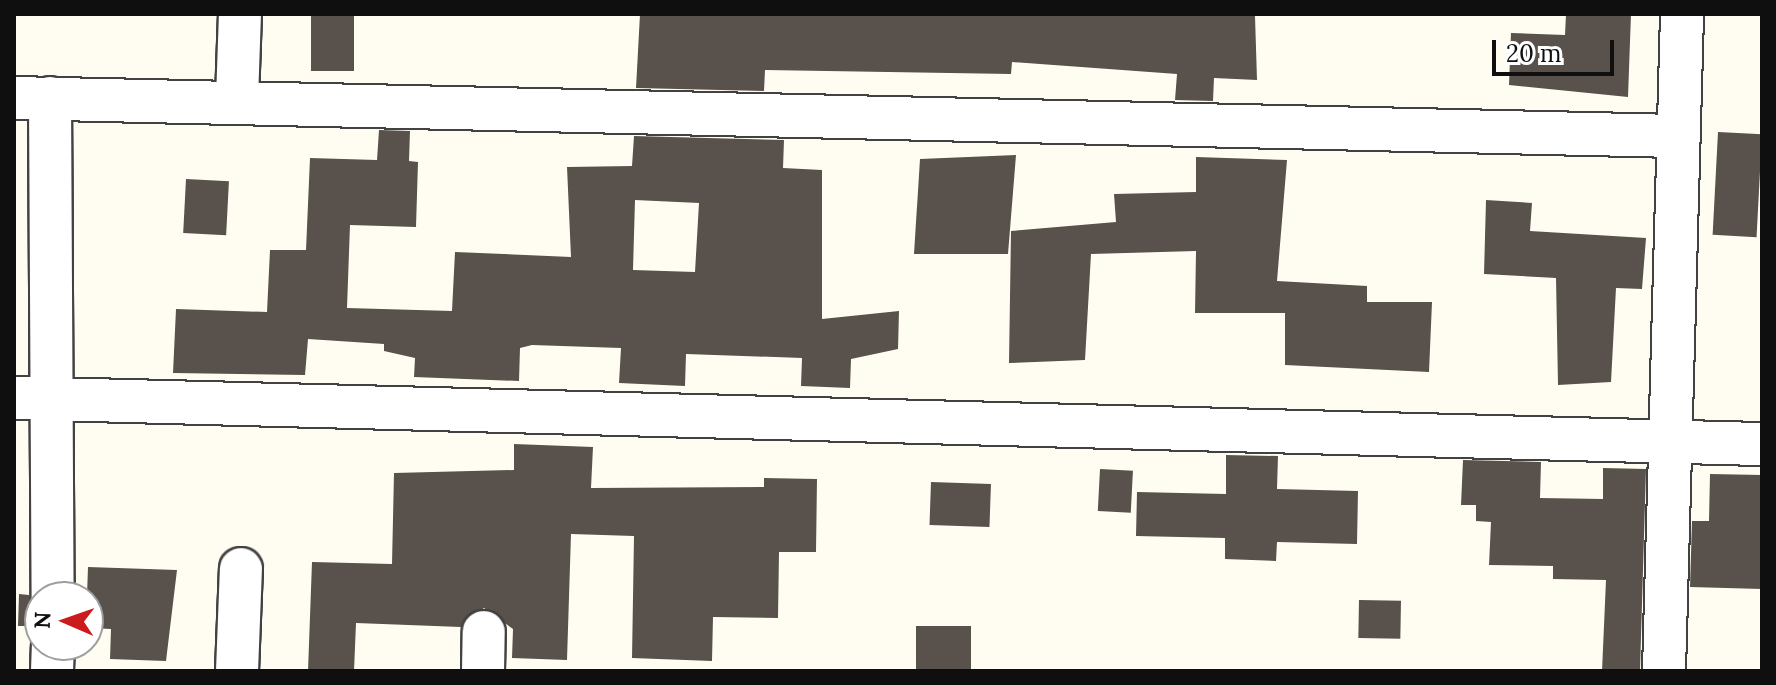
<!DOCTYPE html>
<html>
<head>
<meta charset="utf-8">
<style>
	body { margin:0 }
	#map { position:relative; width:1776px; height:685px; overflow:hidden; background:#fffdf2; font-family:Lora,serif }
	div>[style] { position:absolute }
	.building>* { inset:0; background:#59514b; transform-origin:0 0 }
	.roads { filter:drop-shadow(2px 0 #424242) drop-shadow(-2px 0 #424242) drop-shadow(0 2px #424242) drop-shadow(0 -2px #424242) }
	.minor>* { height:42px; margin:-21px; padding:0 21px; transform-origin:21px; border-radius:21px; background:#fff }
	span { translate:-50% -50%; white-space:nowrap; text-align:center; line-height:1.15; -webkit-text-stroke:8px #fff; paint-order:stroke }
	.frame { position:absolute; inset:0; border:16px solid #0f0f0f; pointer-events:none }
	.north { position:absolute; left:24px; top:581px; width:80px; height:80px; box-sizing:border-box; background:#fff; border:2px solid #9f9f9f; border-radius:50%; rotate:272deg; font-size:22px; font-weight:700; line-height:32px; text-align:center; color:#0f0f0f }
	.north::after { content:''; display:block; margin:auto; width:28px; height:36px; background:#cc1b1c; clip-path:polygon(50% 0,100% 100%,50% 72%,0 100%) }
	.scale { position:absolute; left:1492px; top:40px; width:122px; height:36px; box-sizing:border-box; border:4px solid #0f0f0f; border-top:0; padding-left:10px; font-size:24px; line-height:28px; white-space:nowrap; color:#0f0f0f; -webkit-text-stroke:6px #fff; paint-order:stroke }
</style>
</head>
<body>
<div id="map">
	<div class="building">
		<div style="left:311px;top:14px;width:43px;height:57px"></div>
		<div style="clip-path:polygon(640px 14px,1255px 16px,1257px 80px,1214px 78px,1213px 101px,1175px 100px,1177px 74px,1012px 62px,1011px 74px,765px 70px,764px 91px,636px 88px)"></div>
		<div style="clip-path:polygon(1566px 14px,1631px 14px,1628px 97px,1509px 85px,1511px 33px,1565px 35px)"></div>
		<div style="clip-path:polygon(evenodd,379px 130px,410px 131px,409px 161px,418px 162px,416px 227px,350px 225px,347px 308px,452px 311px,455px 252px,571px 257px,567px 167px,632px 166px,634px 136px,784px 140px,783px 168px,822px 170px,822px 319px,899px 311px,898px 349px,851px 359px,850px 388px,801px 386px,802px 358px,686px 354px,685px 386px,619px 383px,621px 348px,532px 345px,520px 348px,519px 381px,414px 377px,415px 358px,384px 351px,384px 344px,308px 339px,305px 375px,173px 373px,176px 309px,267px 312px,270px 250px,306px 250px,310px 158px,377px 160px,379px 130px,635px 200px,699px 203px,695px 272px,633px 270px,635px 200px)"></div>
		<div style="left:1718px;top:132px;width:44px;height:103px;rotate:3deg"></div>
		<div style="clip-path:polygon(1016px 155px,1008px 254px,914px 254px,920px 159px)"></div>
		<div style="clip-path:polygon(1196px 157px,1287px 160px,1277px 281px,1367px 286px,1367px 302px,1432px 302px,1429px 372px,1285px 365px,1285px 313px,1195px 313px,1196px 251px,1091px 254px,1085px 360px,1009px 363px,1011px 231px,1116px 222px,1114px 194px,1196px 192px)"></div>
		<div style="left:186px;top:179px;width:43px;height:54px;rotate:3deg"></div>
		<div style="clip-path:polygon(1486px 200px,1532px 203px,1530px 231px,1646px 238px,1642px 289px,1616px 288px,1611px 382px,1558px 385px,1556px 278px,1484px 274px)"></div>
		<div style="clip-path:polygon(514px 444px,593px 447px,591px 488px,764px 487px,764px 478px,817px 479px,816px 552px,779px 552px,778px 618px,713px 617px,712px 661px,632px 658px,634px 536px,571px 534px,567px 660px,512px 658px,513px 629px,484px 608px,461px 627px,356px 623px,354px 671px,308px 671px,312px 562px,392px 564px,394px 473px,514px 470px)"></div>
		<div style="clip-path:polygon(1226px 455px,1278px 456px,1277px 489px,1358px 491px,1357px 544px,1277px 542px,1276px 561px,1225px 559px,1225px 538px,1136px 536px,1137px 492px,1226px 494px)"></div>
		<div style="clip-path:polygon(1463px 460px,1541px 462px,1540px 498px,1603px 499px,1603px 468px,1646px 469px,1640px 671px,1602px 671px,1606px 580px,1553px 579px,1553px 566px,1489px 565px,1491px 522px,1476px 521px,1476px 505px,1461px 505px)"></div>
		<div style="left:1100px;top:469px;width:33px;height:42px;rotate:3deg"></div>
		<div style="clip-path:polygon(1710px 474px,1762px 475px,1762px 589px,1690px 587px,1692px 521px,1709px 521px)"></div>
		<div style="left:931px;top:482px;width:60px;height:43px;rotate:2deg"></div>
		<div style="clip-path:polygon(88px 567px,177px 570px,166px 661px,110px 659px,111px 629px,88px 628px,88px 597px,77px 597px,87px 595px)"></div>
		<div style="clip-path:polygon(19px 594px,29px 595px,39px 626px,18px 626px)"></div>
		<div style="left:1359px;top:600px;width:42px;height:38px;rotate:1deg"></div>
		<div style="left:916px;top:626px;width:55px;height:45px"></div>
	</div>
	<div class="roads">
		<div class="minor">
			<div style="left:14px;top:98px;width:1664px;rotate:1.31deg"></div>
			<div style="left:50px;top:98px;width:499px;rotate:89.7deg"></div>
			<div style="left:237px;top:99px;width:85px;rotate:-88deg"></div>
			<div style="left:14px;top:398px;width:1749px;rotate:1.51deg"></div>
			<div style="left:52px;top:671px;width:26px;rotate:-88deg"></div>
			<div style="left:237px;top:671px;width:102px;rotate:-87.8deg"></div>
			<div style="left:483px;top:671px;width:39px;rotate:-89deg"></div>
			<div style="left:1664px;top:671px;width:657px;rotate:-88.43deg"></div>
		</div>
	</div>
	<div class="frame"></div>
	<div class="north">N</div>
	<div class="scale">20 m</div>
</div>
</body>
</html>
